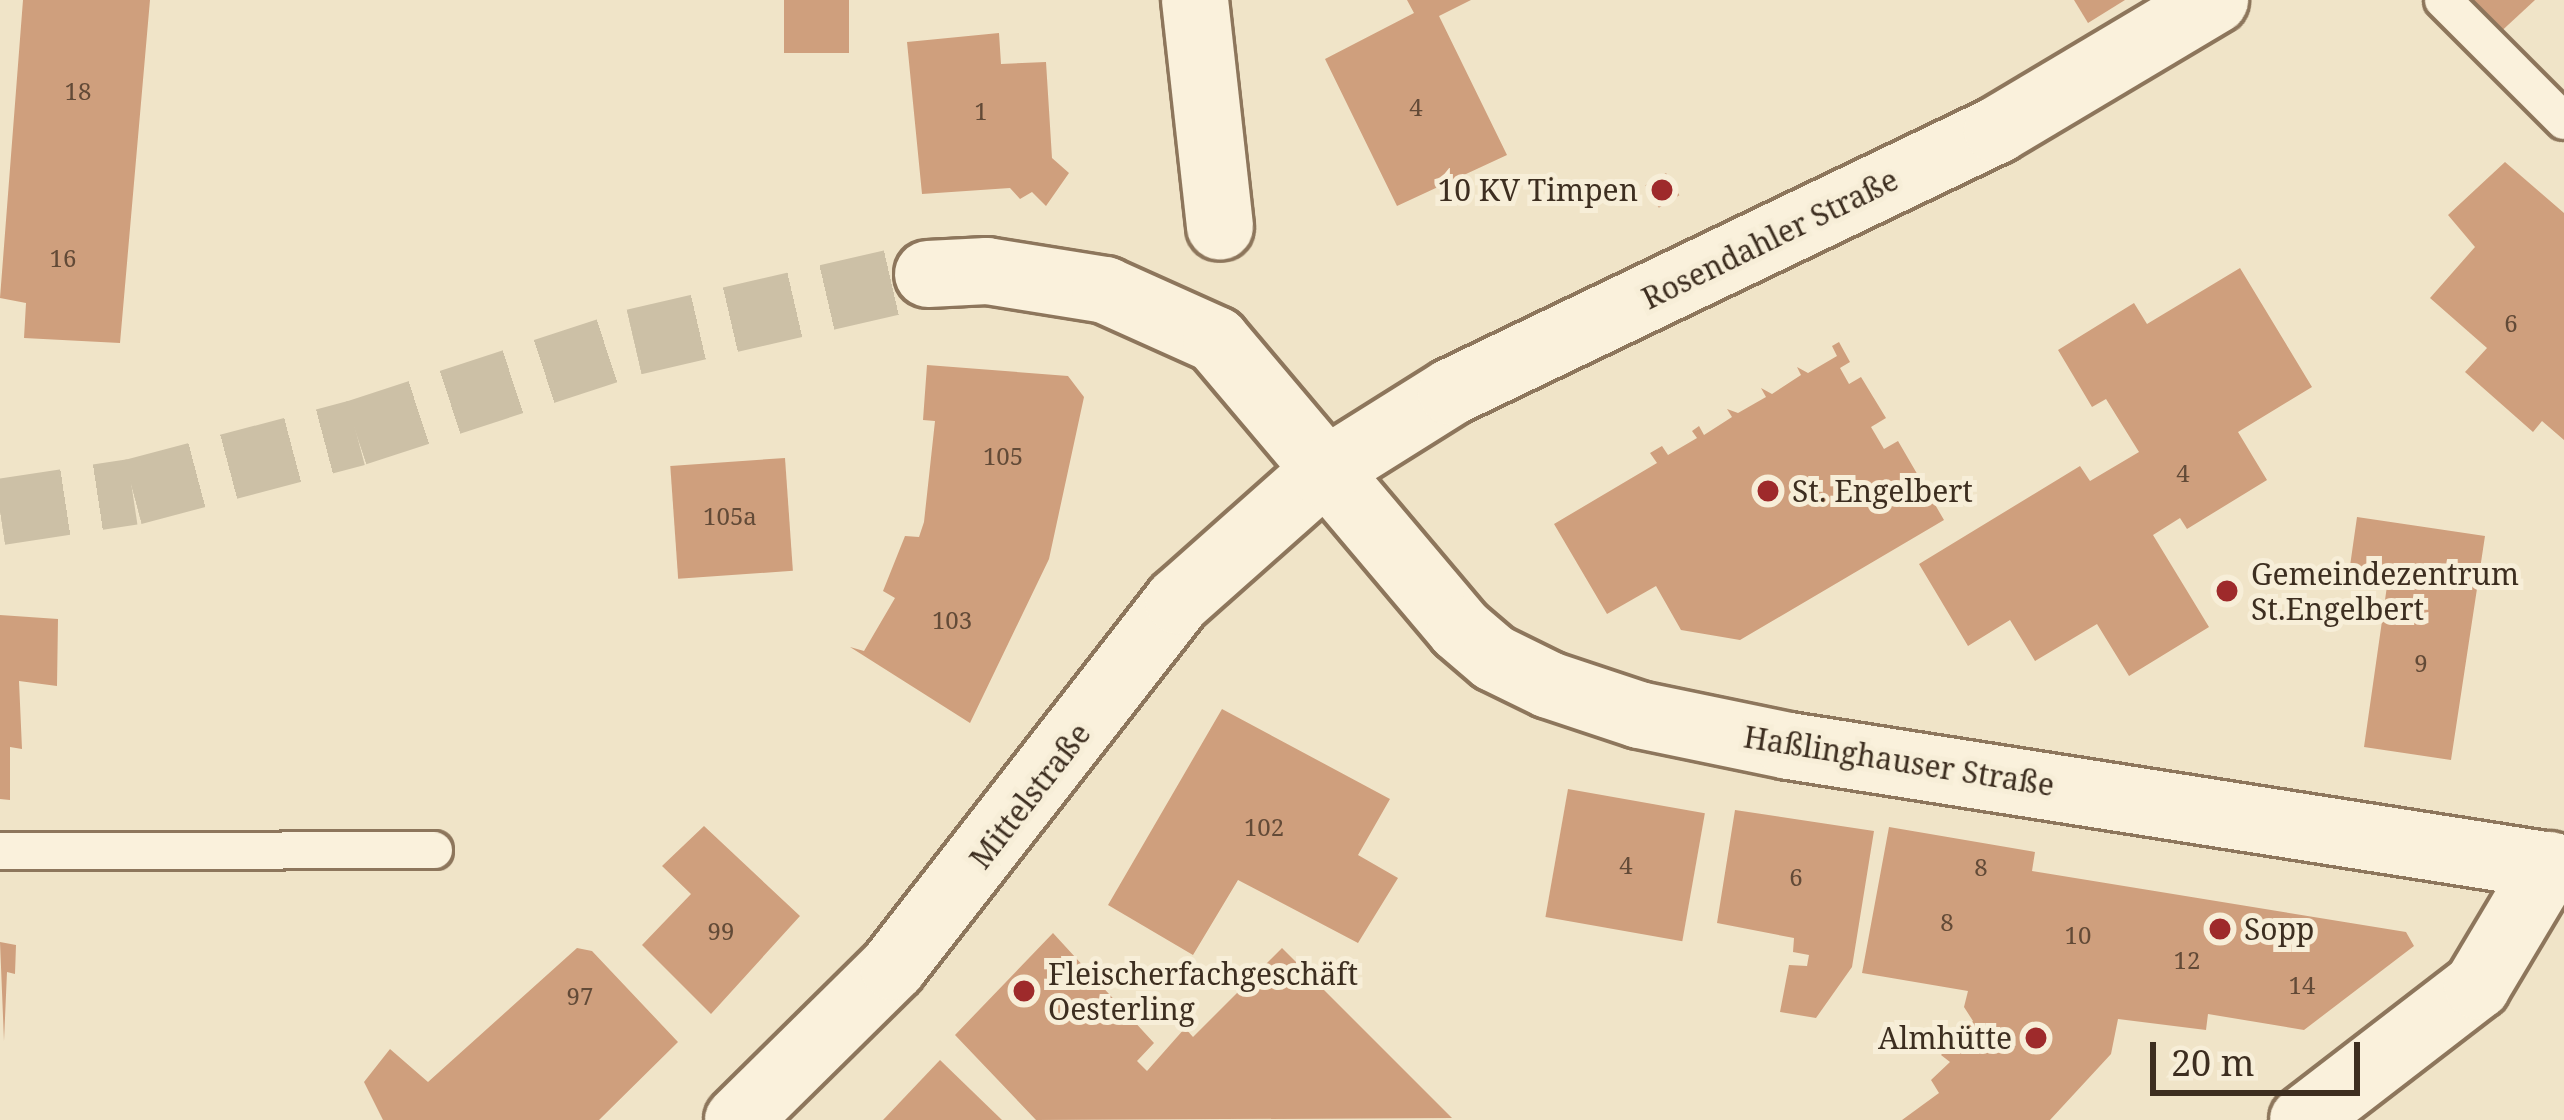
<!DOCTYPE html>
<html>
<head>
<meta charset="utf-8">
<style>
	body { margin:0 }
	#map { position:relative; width:2564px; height:1120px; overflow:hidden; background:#f0e4c8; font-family:"Noto Serif",serif }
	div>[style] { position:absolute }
	.building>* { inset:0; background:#cf9f7d; transform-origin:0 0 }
	.secondary-tunnel>* { height:66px; margin-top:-33px; transform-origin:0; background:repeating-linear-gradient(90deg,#ccc0a6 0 66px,transparent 0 99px) }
	.roads { filter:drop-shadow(3px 0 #8d765c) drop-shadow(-3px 0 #8d765c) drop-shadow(0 3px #8d765c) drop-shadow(0 -3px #8d765c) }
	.lane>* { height:36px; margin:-18px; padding:0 18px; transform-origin:18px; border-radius:18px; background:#faf1dc }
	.street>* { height:66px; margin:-33px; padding:0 33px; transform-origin:33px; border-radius:33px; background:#faf1dc }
	.secondary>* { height:66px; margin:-33px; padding:0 33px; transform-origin:33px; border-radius:33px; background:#faf1dc }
	.dots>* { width:33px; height:33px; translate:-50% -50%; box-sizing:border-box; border:6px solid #f7eed8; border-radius:50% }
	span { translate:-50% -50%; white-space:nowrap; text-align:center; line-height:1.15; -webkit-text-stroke:10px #f7eed8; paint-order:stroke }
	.number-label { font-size:24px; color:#624a37 }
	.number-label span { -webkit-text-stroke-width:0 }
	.poi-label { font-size:30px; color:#3d2e20 }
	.right { translate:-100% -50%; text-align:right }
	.left { translate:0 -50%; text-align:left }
	.street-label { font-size:30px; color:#3d2e20 }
	.scale { position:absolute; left:2150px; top:1042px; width:210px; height:54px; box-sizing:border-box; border:6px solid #3d2e20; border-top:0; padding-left:15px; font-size:36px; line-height:42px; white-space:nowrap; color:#3d2e20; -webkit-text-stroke:9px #f7eed8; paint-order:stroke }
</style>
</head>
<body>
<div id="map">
	<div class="building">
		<div style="clip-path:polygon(23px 0,150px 0,120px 343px,24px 338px,26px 303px,0 298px)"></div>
		<div style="left:784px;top:0;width:65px;height:53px"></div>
		<div style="clip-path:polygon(1407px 0,1471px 0,1439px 16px,1507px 155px,1397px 206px,1325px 59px,1414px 13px)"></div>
		<div style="clip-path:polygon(2074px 0,2125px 0,2088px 23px)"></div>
		<div style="clip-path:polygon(2458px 0,2535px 0,2494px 38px)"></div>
		<div style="clip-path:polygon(999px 33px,1001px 64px,1046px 62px,1052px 158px,1069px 173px,1046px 206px,1032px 192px,1020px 199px,1010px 188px,922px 194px,907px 42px)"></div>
		<div style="clip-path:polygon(2505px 162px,2564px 213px,2564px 440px,2542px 421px,2533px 432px,2465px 372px,2487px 348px,2430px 298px,2475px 247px,2448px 215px)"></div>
		<div style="left:1666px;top:173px;width:26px;height:24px;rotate:59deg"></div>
		<div style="clip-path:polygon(2240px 268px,2312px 387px,2238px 432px,2267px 480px,2187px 529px,2180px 518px,2153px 535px,2209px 627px,2129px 676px,2097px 624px,2035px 661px,2010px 620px,1968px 646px,1919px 564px,2080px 466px,2090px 481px,2139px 452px,2106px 399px,2092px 407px,2058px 350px,2134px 303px,2147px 324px)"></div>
		<div style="clip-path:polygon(1839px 342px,1850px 362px,1840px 368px,1849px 384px,1861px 377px,1886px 418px,1871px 427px,1884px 449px,1898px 441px,1944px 520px,1740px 640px,1681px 630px,1656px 586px,1607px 614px,1554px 524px,1657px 463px,1650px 453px,1662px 446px,1668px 455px,1697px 438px,1692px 431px,1699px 426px,1704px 435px,1732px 417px,1727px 409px,1738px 413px,1766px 397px,1761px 388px,1772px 394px,1801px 375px,1797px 367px,1808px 373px,1837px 356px,1832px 346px)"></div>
		<div style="clip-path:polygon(927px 365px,1068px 376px,1084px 397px,1049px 559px,970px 723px,850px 647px,864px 651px,895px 598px,883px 591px,905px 536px,919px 537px,924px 522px,935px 421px,923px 420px)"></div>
		<div style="left:785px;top:458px;width:113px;height:115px;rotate:86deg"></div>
		<div style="clip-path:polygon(2357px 517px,2485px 536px,2451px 760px,2364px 747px,2388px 579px,2349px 573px)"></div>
		<div style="clip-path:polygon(0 615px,58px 619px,57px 686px,19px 681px,22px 749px,10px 747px,10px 800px,0 799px)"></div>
		<div style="clip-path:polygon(1222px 709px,1390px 799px,1358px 855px,1398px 878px,1358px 943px,1238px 880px,1193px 955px,1108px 905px)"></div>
		<div style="left:1568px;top:789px;width:139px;height:130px;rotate:10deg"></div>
		<div style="clip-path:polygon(1735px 810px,1874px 831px,1852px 967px,1816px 1018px,1780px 1012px,1789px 965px,1807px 966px,1809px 955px,1793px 952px,1794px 938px,1717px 923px)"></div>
		<div style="clip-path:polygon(704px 826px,800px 916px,711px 1014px,642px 945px,691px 894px,662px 866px)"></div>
		<div style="clip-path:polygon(1889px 827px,2035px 852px,2032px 871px,2406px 932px,2414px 946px,2304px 1030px,2208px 1014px,2206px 1030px,2118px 1019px,2111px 1054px,2050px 1120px,1902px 1120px,1939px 1093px,1931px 1080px,1950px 1062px,1941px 1055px,1973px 1021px,1964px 1007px,1968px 991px,1862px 973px)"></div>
		<div style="clip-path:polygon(1053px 933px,1154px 1043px,1137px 1061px,1147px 1071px,1185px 1028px,1193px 1037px,1282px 948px,1452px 1118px,1036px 1120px,955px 1035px)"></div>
		<div style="clip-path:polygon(0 942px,16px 945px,15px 974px,7px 972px,4px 1041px)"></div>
		<div style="clip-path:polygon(577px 948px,592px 951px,678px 1042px,599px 1120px,383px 1120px,364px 1082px,390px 1049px,428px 1082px)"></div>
		<div style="clip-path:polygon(940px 1060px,1002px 1120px,883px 1120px)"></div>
	</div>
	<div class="secondary-tunnel">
		<div style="left:0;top:512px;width:134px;rotate:-8.6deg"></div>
		<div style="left:133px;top:492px;width:231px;rotate:-14.8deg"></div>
		<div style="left:356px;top:433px;width:293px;rotate:-18.1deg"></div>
		<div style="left:634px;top:342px;width:302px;rotate:-13deg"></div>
	</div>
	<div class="roads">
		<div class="lane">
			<div style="left:2443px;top:0;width:171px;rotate:45deg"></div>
			<div style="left:0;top:851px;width:434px;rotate:-0.1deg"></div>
		</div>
		<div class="street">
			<div style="left:1195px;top:0;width:228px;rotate:83.7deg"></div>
			<div style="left:738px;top:1120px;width:218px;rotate:-44.6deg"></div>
			<div style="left:893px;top:967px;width:464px;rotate:-52.1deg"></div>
			<div style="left:1178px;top:601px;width:193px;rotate:-41.6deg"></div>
			<div style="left:2303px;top:1120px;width:220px;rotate:-37.6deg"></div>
			<div style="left:2477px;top:986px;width:141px;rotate:-59.2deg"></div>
		</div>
		<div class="secondary">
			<div style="left:928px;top:274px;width:59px;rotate:-2.9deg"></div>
			<div style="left:987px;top:271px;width:120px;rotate:9.1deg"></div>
			<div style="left:1105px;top:290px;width:122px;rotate:24.2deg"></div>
			<div style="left:1216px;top:340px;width:378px;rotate:49.8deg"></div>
			<div style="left:1460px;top:629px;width:45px;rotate:40.5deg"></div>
			<div style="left:1494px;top:658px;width:61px;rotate:26.1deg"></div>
			<div style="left:1549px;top:685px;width:95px;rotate:18.4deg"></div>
			<div style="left:1639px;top:715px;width:153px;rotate:11.7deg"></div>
			<div style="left:1789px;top:746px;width:785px;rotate:8.95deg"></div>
			<div style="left:1322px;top:473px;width:152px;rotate:-32.1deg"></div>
			<div style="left:1451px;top:392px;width:606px;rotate:-25.63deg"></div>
			<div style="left:1997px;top:130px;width:254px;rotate:-30.8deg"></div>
		</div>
	</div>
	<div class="dots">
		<div style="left:1662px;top:190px;background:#9e2a2b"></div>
		<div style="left:1768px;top:491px;background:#9e2a2b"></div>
		<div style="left:2227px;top:591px;background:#9e2a2b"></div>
		<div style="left:2220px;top:929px;background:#9e2a2b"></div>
		<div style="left:1024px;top:991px;background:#9e2a2b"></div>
		<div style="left:2036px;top:1038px;background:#9e2a2b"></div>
	</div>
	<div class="number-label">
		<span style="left:78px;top:91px">18</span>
		<span style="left:1416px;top:107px">4</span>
		<span style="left:981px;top:111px">1</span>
		<span style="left:63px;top:258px">16</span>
		<span style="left:2511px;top:323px">6</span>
		<span style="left:1003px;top:456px">105</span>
		<span style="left:2183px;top:473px">4</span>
		<span style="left:730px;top:516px">105a</span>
		<span style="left:952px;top:620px">103</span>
		<span style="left:2421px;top:663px">9</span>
		<span style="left:1264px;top:827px">102</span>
		<span style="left:1626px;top:865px">4</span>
		<span style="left:1981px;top:867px">8</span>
		<span style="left:1796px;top:877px">6</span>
		<span style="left:1947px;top:922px">8</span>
		<span style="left:721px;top:931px">99</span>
		<span style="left:2078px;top:935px">10</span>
		<span style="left:2187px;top:960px">12</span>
		<span style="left:2302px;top:985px">14</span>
		<span style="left:580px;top:996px">97</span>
	</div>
	<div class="poi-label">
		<span class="right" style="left:1638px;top:190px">10 KV Timpen</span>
		<span class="left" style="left:1792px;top:491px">St. Engelbert</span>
		<span class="left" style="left:2251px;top:591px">Gemeindezentrum<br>St.Engelbert</span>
		<span class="left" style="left:2244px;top:929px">Sopp</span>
		<span class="left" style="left:1048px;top:991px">Fleischerfachgeschäft<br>Oesterling</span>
		<span class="right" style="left:2012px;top:1038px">Almhütte</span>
	</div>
	<div class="street-label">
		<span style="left:1770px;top:239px;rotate:-26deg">Rosendahler Straße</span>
		<span style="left:1899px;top:761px;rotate:9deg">Haßlinghauser Straße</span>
		<span style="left:1030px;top:796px;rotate:-52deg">Mittelstraße</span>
	</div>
	<div class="scale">20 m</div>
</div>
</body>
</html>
